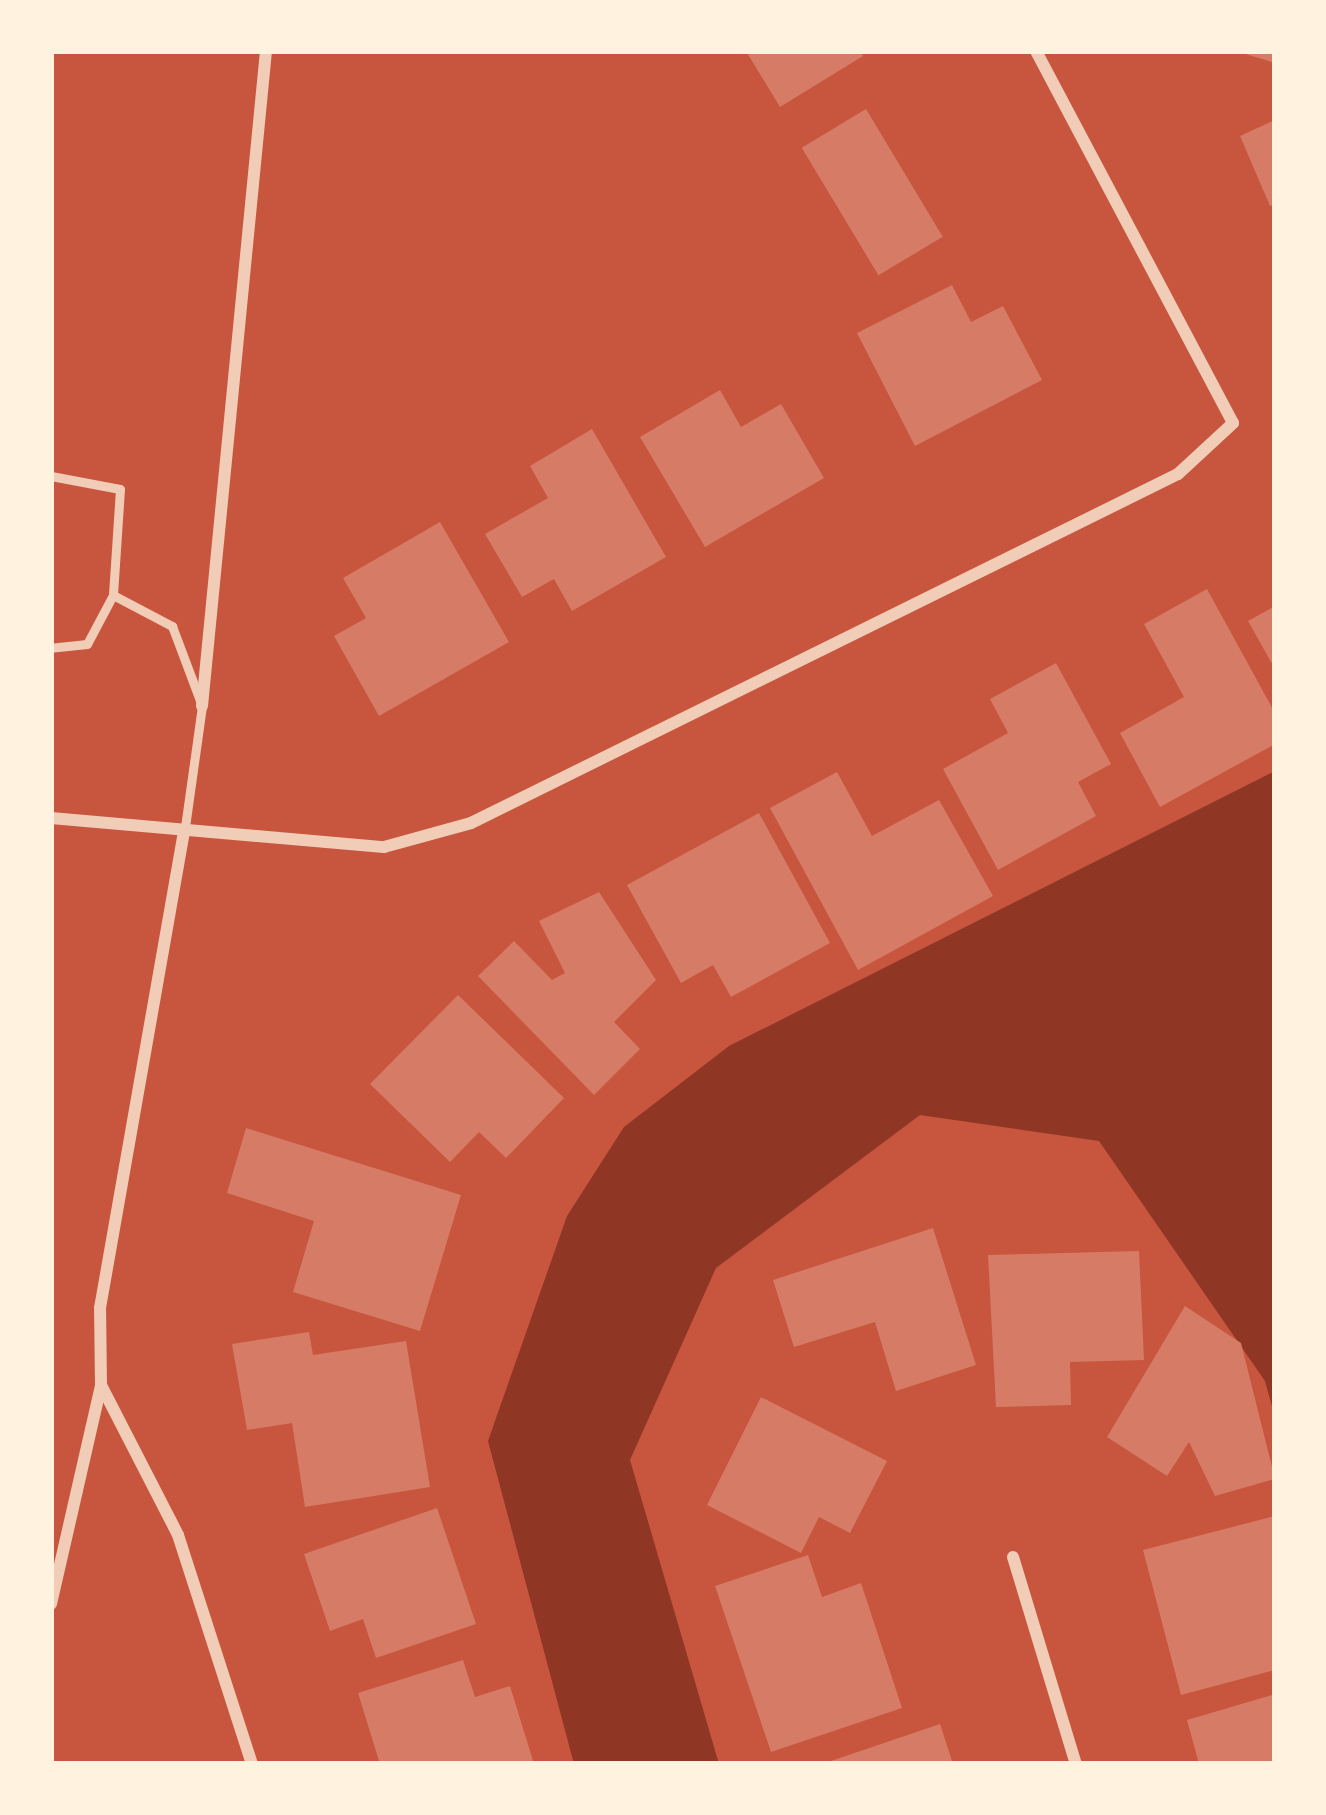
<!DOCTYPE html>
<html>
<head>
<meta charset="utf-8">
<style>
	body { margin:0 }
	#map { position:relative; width:1326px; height:1815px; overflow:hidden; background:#c8553d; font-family:"Golos Text",sans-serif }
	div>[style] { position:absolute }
	.water>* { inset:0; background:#8f3625 }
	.building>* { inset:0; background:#d67c66; transform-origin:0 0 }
	.service>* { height:9px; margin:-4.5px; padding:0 4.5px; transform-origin:4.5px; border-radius:4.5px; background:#f1ccb7 }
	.minor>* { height:12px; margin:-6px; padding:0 6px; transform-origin:6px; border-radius:6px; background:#f1ccb7 }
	span { translate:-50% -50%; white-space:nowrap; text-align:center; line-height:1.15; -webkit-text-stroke:12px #fff3e0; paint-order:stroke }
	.frame { position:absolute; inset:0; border:54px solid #fff3e0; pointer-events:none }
</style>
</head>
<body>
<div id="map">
	<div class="water">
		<div style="clip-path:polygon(1275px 771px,1275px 1417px,1265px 1381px,1099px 1141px,920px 1115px,716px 1268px,630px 1460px,719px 1764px,574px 1764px,488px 1441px,567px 1216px,624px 1127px,729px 1046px)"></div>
	</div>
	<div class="building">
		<div style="clip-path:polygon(746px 51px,860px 51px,863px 56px,780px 107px)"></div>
		<div style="clip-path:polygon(1275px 51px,1275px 63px,1239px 52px,1239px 51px)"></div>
		<div style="left:866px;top:109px;width:149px;height:75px;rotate:59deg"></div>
		<div style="clip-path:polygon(1275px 120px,1275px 204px,1270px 206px,1240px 136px)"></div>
		<div style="clip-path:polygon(952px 285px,971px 322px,1003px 306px,1042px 380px,915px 446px,857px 333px)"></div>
		<div style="clip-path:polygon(720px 390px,741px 427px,781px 404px,824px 478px,705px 547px,640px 437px)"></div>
		<div style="clip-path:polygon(592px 429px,666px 557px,572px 611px,554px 579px,522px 597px,485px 534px,548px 498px,530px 466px)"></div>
		<div style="clip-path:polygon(440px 522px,509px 642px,379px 716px,334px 636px,366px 618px,343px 578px)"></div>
		<div style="clip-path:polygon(1207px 589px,1275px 713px,1275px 744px,1160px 807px,1120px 733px,1184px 697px,1144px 624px)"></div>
		<div style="clip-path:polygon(1275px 606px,1275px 669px,1248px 621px)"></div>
		<div style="clip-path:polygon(1056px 663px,1111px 764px,1078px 782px,1096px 816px,998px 870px,943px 769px,1008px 733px,990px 699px)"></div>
		<div style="clip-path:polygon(837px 772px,872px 836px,939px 800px,993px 896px,858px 970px,770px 808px)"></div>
		<div style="clip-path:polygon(759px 813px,830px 943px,731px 997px,713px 965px,681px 983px,627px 885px)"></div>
		<div style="clip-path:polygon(599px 892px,656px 980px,614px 1022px,640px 1049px,594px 1095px,478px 976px,514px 941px,552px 980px,565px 973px,539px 921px)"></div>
		<div style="clip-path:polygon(458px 995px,564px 1098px,506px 1158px,479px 1132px,450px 1162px,370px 1084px)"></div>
		<div style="clip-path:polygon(246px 1128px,461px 1195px,420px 1331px,293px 1292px,314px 1221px,227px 1193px)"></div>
		<div style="clip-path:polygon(933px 1228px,976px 1365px,896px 1391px,875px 1322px,794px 1347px,773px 1280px)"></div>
		<div style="clip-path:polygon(1139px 1251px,1144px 1360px,1070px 1362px,1071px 1405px,996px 1407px,988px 1255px)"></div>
		<div style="clip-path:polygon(1185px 1306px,1241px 1343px,1275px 1479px,1215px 1496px,1189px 1442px,1167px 1476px,1107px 1437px)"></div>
		<div style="clip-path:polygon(309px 1332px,313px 1355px,406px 1341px,430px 1487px,305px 1507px,292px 1423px,247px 1430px,232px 1344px)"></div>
		<div style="clip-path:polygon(761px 1397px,887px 1461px,850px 1533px,819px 1517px,801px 1553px,707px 1505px)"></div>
		<div style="clip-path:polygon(437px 1508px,476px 1624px,376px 1658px,363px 1619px,330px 1631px,304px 1554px)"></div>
		<div style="clip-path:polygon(1275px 1516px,1275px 1670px,1181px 1695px,1143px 1550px)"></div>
		<div style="clip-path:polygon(808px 1555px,822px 1597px,861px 1583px,902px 1708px,771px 1752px,715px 1586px)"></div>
		<div style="clip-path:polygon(463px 1660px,475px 1697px,510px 1686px,534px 1764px,380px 1764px,358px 1693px)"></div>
		<div style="clip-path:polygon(1275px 1694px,1275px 1764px,1199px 1764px,1187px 1720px)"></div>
		<div style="clip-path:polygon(940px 1724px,953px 1764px,825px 1764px,825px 1763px)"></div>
	</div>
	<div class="service">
		<div style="left:51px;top:476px;width:70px;rotate:10.7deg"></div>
		<div style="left:120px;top:489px;width:106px;rotate:93.8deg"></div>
		<div style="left:113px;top:595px;width:55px;rotate:118deg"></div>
		<div style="left:87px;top:644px;width:36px;rotate:174deg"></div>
		<div style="left:113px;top:595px;width:67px;rotate:27.7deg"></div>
		<div style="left:172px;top:626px;width:85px;rotate:69.4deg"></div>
		<div style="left:202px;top:706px;width:129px;rotate:98deg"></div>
	</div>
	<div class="minor">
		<div style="left:202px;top:706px;width:658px;rotate:-84.42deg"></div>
		<div style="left:51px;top:818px;width:334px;rotate:5deg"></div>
		<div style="left:384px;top:847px;width:90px;rotate:-15.4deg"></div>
		<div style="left:471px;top:823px;width:788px;rotate:-26.27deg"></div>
		<div style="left:1178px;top:474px;width:75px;rotate:-42.8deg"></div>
		<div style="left:1233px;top:423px;width:421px;rotate:-117.9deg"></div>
		<div style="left:102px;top:1387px;width:166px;rotate:62.8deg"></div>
		<div style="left:178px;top:1535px;width:241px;rotate:72.1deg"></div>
		<div style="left:1013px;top:1557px;width:216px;rotate:73.1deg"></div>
		<div style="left:51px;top:1604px;width:224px;rotate:-77.1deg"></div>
		<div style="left:101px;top:1386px;width:78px;rotate:-90.7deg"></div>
		<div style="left:100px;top:1308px;width:481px;rotate:-80deg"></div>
	</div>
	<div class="frame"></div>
</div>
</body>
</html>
